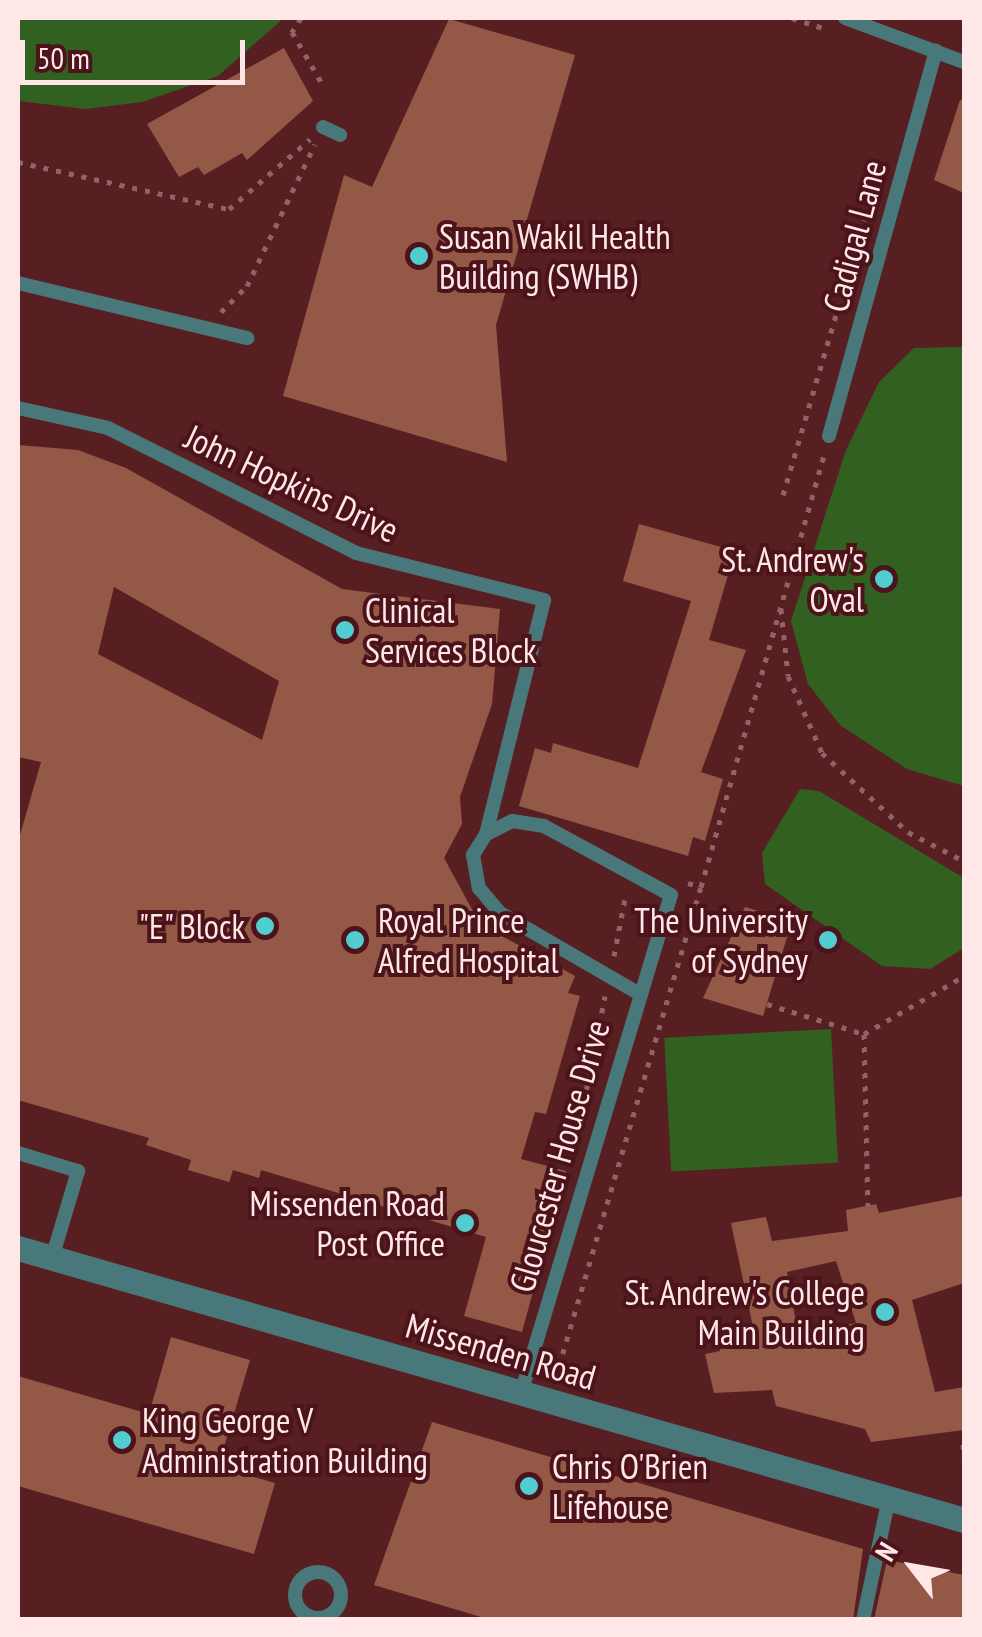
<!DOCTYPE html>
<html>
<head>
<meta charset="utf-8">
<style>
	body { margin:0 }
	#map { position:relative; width:982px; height:1637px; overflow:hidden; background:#581f23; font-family:"PT Sans Narrow",sans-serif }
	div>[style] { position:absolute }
	.green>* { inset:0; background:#316021; transform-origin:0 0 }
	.building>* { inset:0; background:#945946 }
	.path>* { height:5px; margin-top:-2.5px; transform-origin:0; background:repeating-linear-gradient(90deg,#906365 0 5px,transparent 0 13px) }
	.service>* { height:14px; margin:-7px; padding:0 7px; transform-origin:7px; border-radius:7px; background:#49787a }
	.service>.ring { margin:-7px; padding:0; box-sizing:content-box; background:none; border:14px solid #49787a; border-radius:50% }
	.tertiary>* { height:25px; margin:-12.5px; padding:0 12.5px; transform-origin:12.5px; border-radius:12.5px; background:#49787a }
	.dots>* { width:28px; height:28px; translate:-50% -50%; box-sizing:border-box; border:5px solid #4c141a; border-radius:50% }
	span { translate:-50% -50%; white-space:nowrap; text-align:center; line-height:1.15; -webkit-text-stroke:8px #4c141a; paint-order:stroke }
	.poi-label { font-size:35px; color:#fee7e6 }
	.left { translate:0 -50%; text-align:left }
	.right { translate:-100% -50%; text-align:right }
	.street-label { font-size:35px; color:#fee7e6 }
	.frame { position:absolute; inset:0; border:20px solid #fee7e6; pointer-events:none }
	.north { position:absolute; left:862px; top:1517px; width:100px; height:100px; -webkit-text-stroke:8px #4c141a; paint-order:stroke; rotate:301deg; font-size:28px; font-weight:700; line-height:40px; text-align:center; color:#fee7e6 }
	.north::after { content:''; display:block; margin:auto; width:35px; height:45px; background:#fee7e6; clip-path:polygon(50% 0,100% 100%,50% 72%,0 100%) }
	.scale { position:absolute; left:20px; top:40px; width:225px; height:45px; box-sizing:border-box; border:5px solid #fee7e6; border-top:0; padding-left:12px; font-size:30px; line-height:35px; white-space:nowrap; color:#fee7e6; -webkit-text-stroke:8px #4c141a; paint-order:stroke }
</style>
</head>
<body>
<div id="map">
	<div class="green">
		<div style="clip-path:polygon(18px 18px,284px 18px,218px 76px,142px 102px,86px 109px,18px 101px)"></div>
		<div style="clip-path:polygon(964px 347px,964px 786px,907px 769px,840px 725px,808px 684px,791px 621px,846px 450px,879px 382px,914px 348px)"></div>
		<div style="clip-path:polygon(800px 789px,819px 791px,964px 878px,964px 948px,930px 969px,882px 966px,765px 884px,762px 853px)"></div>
		<div style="left:831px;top:1029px;width:134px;height:167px;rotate:87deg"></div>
	</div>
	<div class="building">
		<div style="clip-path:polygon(449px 19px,575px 55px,496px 325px,507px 462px,283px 396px,344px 175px,372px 187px)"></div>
		<div style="clip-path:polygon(284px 48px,313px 101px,247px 160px,242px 153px,204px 175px,198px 167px,179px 177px,147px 124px)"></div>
		<div style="clip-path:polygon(960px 100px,964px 100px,964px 193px,934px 180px)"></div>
		<div style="clip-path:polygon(evenodd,18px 445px,78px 450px,126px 468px,342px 589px,500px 609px,492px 704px,460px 797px,462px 824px,444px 858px,480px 924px,575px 976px,568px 993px,580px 996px,546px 1114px,535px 1112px,521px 1159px,566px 1171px,522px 1332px,464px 1316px,486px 1237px,261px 1170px,259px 1178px,233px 1170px,229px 1182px,188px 1170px,191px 1160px,146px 1145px,149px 1138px,18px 1100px,18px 842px,41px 762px,18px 757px,18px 445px,114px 587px,279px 681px,262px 740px,98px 654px,114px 587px)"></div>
		<div style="clip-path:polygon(639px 524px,735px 551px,709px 640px,746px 650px,701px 772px,723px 779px,705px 841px,693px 837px,688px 856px,519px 806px,535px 748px,551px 753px,553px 743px,638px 768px,691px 601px,623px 581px)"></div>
		<div style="clip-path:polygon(745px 907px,792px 921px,763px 1016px,703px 998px)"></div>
		<div style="clip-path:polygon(evenodd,964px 1196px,964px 1283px,912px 1300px,935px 1392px,964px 1387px,964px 1430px,871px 1442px,865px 1429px,776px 1406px,772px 1390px,714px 1393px,705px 1354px,720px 1351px,717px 1333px,753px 1327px,731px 1223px,766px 1217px,772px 1241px,848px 1231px,846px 1210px,876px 1204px,879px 1213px,964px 1196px,836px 1261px,856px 1323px,798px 1334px,787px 1272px,836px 1261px)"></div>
		<div style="clip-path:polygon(171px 1337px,250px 1360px,218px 1467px,275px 1483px,254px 1554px,18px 1486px,18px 1376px,149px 1414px)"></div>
		<div style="clip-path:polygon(432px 1422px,863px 1549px,853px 1620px,491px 1620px,374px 1585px)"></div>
		<div style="clip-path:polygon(887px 1560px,964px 1575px,964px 1620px,874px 1620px)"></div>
	</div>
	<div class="path">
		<div style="left:301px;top:18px;width:17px;rotate:123deg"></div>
		<div style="left:292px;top:32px;width:64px;rotate:59.8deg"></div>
		<div style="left:792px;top:18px;width:38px;rotate:18deg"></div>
		<div style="left:18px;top:162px;width:216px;rotate:12.6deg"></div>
		<div style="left:229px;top:209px;width:107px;rotate:-40.8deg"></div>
		<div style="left:221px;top:312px;width:37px;rotate:-45deg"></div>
		<div style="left:247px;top:286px;width:157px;rotate:-64.4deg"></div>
		<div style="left:783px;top:495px;width:291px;rotate:-73.6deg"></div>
		<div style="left:781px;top:609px;width:67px;rotate:84deg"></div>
		<div style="left:788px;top:676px;width:84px;rotate:66.2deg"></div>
		<div style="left:822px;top:753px;width:117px;rotate:42.6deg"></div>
		<div style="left:908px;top:832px;width:63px;rotate:27.4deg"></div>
		<div style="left:688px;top:883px;width:14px;rotate:17deg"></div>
		<div style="left:701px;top:887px;width:450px;rotate:-74.1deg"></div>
		<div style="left:614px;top:956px;width:64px;rotate:-79.2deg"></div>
		<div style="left:767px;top:1004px;width:102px;rotate:17.2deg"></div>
		<div style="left:864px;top:1034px;width:172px;rotate:88.7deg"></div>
		<div style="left:864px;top:1034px;width:116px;rotate:-30.1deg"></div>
		<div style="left:584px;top:1102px;width:108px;rotate:-78.8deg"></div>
		<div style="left:559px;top:1366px;width:500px;rotate:-73.5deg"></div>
		<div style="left:963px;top:1444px;width:14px;rotate:86deg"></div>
	</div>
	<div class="service">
		<div style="left:845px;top:18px;width:127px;rotate:20.3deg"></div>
		<div style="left:323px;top:127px;width:19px;rotate:25deg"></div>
		<div style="left:18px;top:283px;width:236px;rotate:13.5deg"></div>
		<div style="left:18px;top:408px;width:92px;rotate:12.5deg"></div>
		<div style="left:108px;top:428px;width:278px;rotate:26.7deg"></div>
		<div style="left:356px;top:553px;width:194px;rotate:14deg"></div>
		<div style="left:544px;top:600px;width:241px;rotate:103.9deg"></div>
		<div style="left:829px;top:436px;width:400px;rotate:-74.5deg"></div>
		<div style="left:18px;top:1153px;width:63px;rotate:16.7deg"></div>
		<div style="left:78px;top:1171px;width:91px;rotate:106.6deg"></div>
		<div style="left:521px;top:1393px;width:520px;rotate:-73.24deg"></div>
		<div style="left:671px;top:895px;width:145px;rotate:-151.5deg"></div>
		<div style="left:544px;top:826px;width:32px;rotate:-171deg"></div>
		<div style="left:512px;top:821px;width:29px;rotate:153deg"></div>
		<div style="left:486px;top:834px;width:25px;rotate:122deg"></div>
		<div style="left:473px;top:855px;width:34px;rotate:80deg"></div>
		<div style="left:479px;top:888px;width:33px;rotate:50deg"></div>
		<div style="left:500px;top:913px;width:160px;rotate:30.1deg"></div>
		<div class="ring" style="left:295px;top:1572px;width:32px;height:32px"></div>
		<div style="left:863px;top:1620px;width:125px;rotate:-78deg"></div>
	</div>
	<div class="tertiary">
		<div style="left:18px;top:1248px;width:984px;rotate:16.04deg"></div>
	</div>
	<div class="dots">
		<div style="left:419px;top:256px;background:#51ccd1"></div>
		<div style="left:884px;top:579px;background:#51ccd1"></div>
		<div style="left:345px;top:630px;background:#51ccd1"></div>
		<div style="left:265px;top:926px;background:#51ccd1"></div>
		<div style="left:355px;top:940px;background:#51ccd1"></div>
		<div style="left:828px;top:940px;background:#51ccd1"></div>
		<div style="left:465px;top:1223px;background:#51ccd1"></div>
		<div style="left:885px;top:1312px;background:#51ccd1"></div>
		<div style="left:122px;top:1440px;background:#51ccd1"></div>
		<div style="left:529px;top:1486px;background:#51ccd1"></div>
	</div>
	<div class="poi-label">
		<span class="left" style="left:439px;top:256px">Susan Wakil Health<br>Building (SWHB)</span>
		<span class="right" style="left:864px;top:579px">St. Andrew's<br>Oval</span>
		<span class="left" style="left:365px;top:630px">Clinical<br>Services Block</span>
		<span class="left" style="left:378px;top:940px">Royal Prince<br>Alfred Hospital</span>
		<span class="right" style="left:808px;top:940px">The University<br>of Sydney</span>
		<span class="right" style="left:245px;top:926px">"E" Block</span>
		<span class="right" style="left:445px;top:1223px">Missenden Road<br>Post Office</span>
		<span class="right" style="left:865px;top:1312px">St. Andrew's College<br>Main Building</span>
		<span class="left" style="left:142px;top:1440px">King George V<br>Administration Building</span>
		<span class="left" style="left:552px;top:1486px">Chris O'Brien<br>Lifehouse</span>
	</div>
	<div class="street-label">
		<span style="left:854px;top:236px;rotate:-75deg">Cadigal Lane</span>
		<span style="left:292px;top:483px;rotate:25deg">John Hopkins Drive</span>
		<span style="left:559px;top:1156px;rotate:-74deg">Gloucester House Drive</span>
		<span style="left:501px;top:1351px;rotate:16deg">Missenden Road</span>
	</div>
	<div class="frame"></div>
	<div class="north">N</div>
	<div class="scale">50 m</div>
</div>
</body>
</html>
